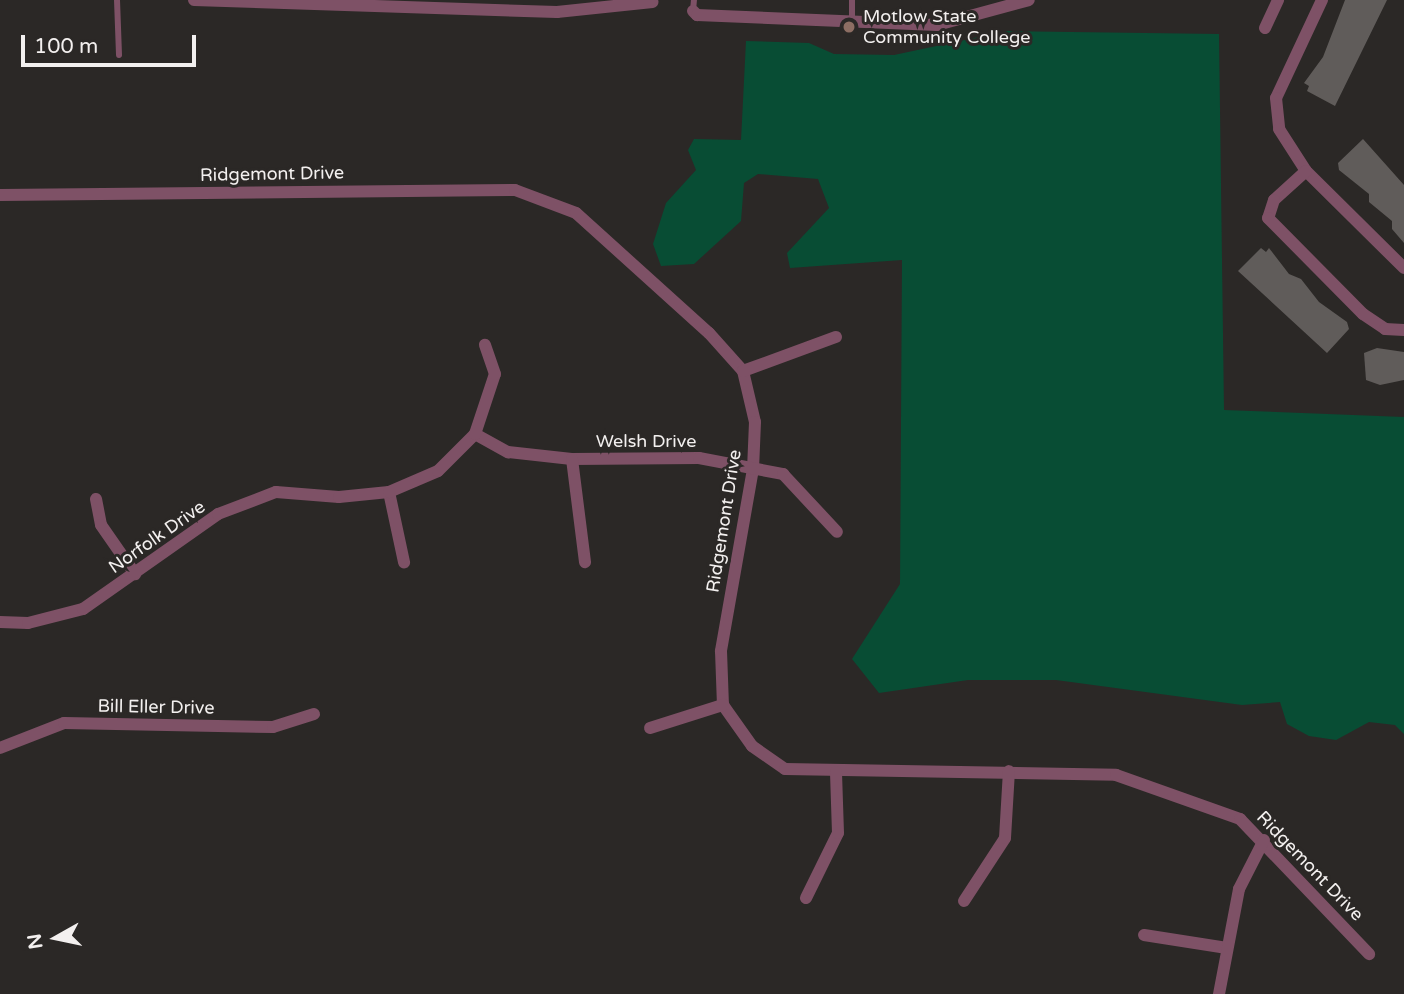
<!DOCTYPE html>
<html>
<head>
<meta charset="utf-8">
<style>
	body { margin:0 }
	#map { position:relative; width:1404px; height:994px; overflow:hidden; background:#2b2826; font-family:"Varela Round",sans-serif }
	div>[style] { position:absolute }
	.green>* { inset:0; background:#084d34 }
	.building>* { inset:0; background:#605c5a }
	.lane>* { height:6px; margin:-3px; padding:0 3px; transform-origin:3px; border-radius:3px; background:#7e5166 }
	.street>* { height:12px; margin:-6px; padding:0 6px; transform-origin:6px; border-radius:6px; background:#7e5166 }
	.dots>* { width:19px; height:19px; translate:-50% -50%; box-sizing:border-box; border:4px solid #2b2826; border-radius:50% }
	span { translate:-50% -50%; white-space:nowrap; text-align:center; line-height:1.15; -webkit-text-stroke:6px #2b2826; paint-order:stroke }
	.poi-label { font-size:18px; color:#f3f0ef }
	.left { translate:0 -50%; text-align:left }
	.street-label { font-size:18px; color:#f3f0ef }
	.north { position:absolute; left:21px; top:903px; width:70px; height:70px; -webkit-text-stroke:5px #2b2826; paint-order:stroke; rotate:261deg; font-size:19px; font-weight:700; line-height:28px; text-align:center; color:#f3f0ef }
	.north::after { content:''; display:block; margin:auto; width:24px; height:32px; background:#f3f0ef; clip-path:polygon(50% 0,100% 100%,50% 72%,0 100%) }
	.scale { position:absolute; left:21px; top:35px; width:175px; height:32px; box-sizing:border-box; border:4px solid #f3f0ef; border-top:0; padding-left:9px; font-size:21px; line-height:24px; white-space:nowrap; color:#f3f0ef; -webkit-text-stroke:5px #2b2826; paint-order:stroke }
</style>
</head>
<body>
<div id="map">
	<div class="green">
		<div style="clip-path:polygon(1007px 31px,1219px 34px,1224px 410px,1404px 417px,1404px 734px,1395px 725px,1369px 722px,1336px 740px,1309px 736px,1287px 724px,1280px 702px,1242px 705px,1056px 680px,968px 680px,879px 693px,852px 659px,900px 584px,902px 260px,790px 268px,787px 253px,829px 208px,818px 179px,758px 174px,744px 183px,741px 221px,694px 264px,661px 266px,653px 244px,666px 203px,696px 170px,688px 150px,694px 139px,741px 140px,746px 41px,809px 43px,834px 54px,894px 55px)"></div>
	</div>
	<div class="building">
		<div style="clip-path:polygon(1345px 0,1387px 0,1335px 106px,1307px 91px,1309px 86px,1304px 83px,1323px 57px)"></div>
		<div style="clip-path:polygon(1363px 139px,1404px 185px,1404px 243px,1392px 229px,1392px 221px,1369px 202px,1369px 194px,1339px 170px,1338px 163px)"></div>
		<div style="clip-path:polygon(1261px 248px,1266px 252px,1269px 248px,1289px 274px,1301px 279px,1319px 302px,1347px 322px,1349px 329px,1327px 353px,1238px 271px)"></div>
		<div style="clip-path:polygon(1377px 348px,1404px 352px,1404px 380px,1380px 385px,1366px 380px,1364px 353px)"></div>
	</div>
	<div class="lane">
		<div style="left:117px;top:0;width:55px;rotate:87.9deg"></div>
		<div style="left:693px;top:11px;width:11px;rotate:-85deg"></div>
		<div style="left:852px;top:22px;width:22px;rotate:-90deg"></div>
	</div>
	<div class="street">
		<div style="left:194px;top:0;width:363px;rotate:1.9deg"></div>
		<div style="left:557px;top:12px;width:96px;rotate:-6deg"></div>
		<div style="left:1322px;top:0;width:108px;rotate:115.1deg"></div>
		<div style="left:1276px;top:98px;width:31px;rotate:84deg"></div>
		<div style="left:1279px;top:129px;width:50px;rotate:57.3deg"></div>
		<div style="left:1306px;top:171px;width:138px;rotate:44.7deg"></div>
		<div style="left:693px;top:11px;width:6px;rotate:45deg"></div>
		<div style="left:697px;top:15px;width:240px;rotate:2.4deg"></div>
		<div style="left:937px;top:25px;width:95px;rotate:-15.2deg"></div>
		<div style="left:1265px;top:28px;width:31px;rotate:-65deg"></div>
		<div style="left:1306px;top:171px;width:43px;rotate:137.8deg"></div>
		<div style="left:1274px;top:200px;width:19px;rotate:108deg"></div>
		<div style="left:1268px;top:218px;width:135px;rotate:45.3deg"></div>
		<div style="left:1363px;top:314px;width:27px;rotate:34deg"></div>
		<div style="left:1385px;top:329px;width:19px;rotate:3deg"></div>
		<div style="left:0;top:195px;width:515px;rotate:-0.56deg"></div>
		<div style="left:515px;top:190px;width:65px;rotate:20.7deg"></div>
		<div style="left:576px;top:213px;width:179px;rotate:42.1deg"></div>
		<div style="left:709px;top:333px;width:51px;rotate:48.2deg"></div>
		<div style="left:743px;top:371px;width:52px;rotate:76.8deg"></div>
		<div style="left:755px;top:422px;width:47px;rotate:92.4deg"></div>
		<div style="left:753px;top:469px;width:185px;rotate:100deg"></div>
		<div style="left:721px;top:651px;width:54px;rotate:87.9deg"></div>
		<div style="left:723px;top:705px;width:50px;rotate:54.7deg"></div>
		<div style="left:752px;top:746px;width:40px;rotate:34.9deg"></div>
		<div style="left:785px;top:769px;width:331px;rotate:1deg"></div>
		<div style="left:1116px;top:775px;width:132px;rotate:19.5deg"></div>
		<div style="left:1240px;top:819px;width:187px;rotate:46.3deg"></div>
		<div style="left:743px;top:371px;width:99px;rotate:-20.1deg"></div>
		<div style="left:475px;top:434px;width:38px;rotate:29deg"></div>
		<div style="left:508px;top:452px;width:64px;rotate:6.2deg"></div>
		<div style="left:572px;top:459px;width:127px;rotate:-0.5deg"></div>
		<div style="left:699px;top:458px;width:86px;rotate:10.8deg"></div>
		<div style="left:783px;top:474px;width:79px;rotate:47deg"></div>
		<div style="left:572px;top:459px;width:104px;rotate:82.8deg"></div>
		<div style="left:389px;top:492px;width:72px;rotate:77.9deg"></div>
		<div style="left:96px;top:499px;width:26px;rotate:79deg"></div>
		<div style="left:101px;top:525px;width:60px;rotate:55.2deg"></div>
		<div style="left:0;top:622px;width:28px;rotate:2deg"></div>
		<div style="left:28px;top:623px;width:57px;rotate:-14.3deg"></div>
		<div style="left:83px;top:609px;width:165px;rotate:-35.1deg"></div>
		<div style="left:218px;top:514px;width:62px;rotate:-20.8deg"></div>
		<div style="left:276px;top:492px;width:63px;rotate:4.5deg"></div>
		<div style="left:339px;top:497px;width:50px;rotate:-5.7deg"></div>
		<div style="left:389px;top:492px;width:53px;rotate:-23.2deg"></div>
		<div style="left:438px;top:471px;width:52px;rotate:-45deg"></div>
		<div style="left:475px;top:434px;width:63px;rotate:-71.6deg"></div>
		<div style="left:495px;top:374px;width:31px;rotate:-109deg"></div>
		<div style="left:650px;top:728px;width:77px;rotate:-17.5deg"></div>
		<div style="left:0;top:748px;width:69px;rotate:-21.3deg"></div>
		<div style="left:64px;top:723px;width:209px;rotate:1.1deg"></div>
		<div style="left:273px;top:727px;width:43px;rotate:-17.6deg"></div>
		<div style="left:806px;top:898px;width:72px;rotate:-63.8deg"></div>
		<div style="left:838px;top:833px;width:61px;rotate:-91.9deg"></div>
		<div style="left:964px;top:901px;width:75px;rotate:-56.9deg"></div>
		<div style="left:1005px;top:838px;width:67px;rotate:-86.6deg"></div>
		<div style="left:1144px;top:935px;width:84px;rotate:8.9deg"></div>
		<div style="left:1219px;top:994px;width:107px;rotate:-79.2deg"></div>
		<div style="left:1239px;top:889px;width:55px;rotate:-63deg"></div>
	</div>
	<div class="dots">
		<div style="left:849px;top:27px;background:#8d6e63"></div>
	</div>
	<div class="poi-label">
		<span class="left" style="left:863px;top:27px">Motlow State<br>Community College</span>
	</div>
	<div class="street-label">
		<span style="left:272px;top:174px;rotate:-1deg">Ridgemont Drive</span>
		<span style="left:646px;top:441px">Welsh Drive</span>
		<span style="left:724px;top:521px;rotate:-81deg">Ridgemont Drive</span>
		<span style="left:157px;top:537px;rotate:-35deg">Norfolk Drive</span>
		<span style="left:156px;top:707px;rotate:1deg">Bill Eller Drive</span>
		<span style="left:1310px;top:866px;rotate:46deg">Ridgemont Drive</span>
	</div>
	<div class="north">N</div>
	<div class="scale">100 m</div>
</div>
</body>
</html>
